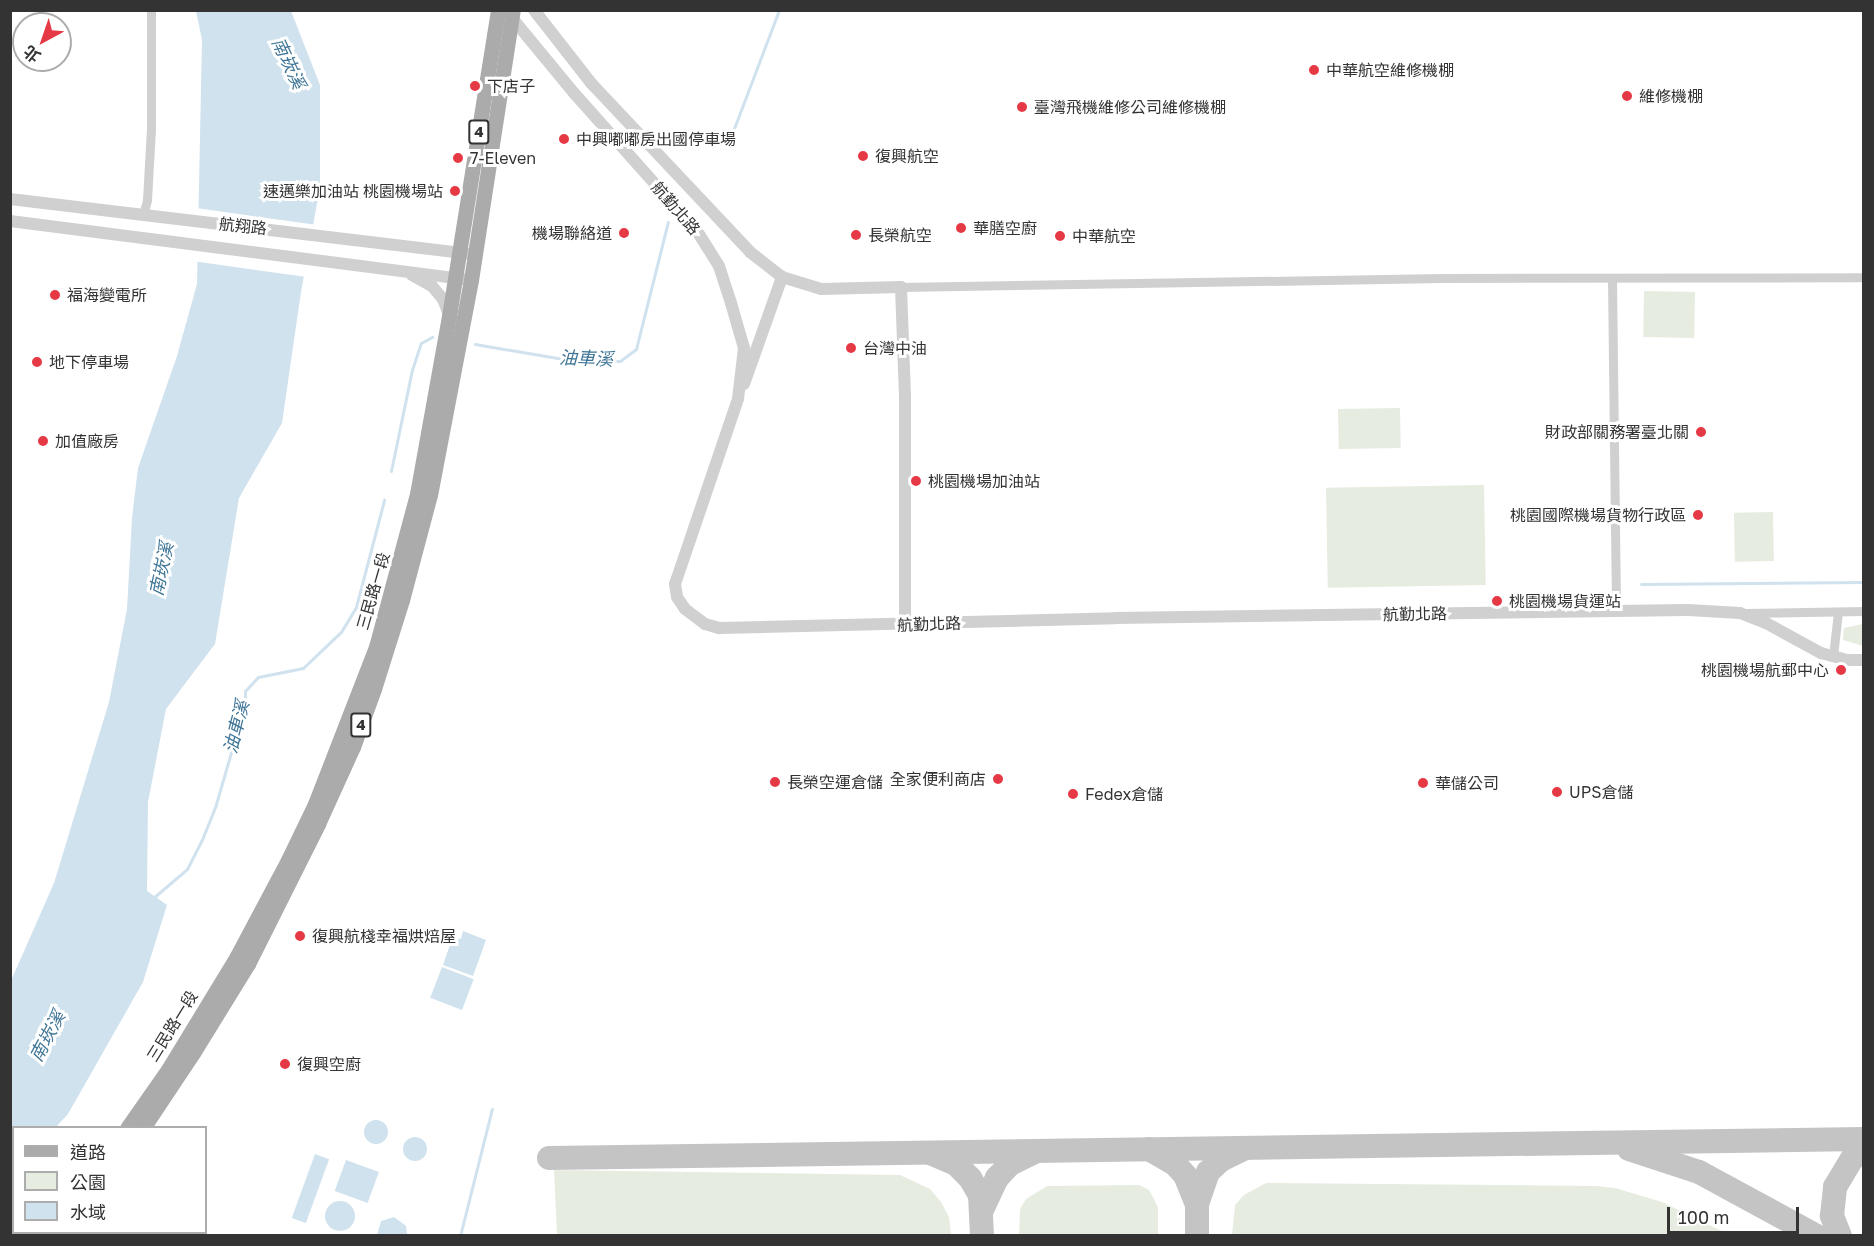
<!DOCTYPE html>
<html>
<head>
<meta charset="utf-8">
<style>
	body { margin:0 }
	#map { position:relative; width:1874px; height:1246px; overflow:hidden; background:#fff; font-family:"Golos Text","Noto Sans TC",sans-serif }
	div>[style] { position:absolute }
	.green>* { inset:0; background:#e6ecdf; transform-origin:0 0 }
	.water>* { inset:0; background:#cfe2ee; transform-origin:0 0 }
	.round { border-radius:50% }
	.pier>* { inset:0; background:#fff; transform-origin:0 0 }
	.stream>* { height:3px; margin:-1.5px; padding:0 1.5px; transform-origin:1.5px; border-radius:1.5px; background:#cfe2ee }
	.taxiway>* { height:24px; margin:-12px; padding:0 12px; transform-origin:12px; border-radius:12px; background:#c4c4c4 }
	.primary-tunnel>* { height:15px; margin-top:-7.5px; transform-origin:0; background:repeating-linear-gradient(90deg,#d6d6d6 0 15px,transparent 0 23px) }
	.minor>* { height:9px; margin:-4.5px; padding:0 4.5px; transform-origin:4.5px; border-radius:4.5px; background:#d0d0d0 }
	.tertiary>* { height:12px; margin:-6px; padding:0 6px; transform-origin:6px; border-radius:6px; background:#d0d0d0 }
	.primary>* { height:15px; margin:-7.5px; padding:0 7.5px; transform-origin:7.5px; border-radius:7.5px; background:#ababab }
	.dots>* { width:16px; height:16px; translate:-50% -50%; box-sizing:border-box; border:3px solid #fff; border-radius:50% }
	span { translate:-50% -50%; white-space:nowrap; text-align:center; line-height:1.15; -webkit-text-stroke:6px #fff; paint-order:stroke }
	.shield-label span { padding:2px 4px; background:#fff; border:2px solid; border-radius:4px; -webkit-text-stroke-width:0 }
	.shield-label { font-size:15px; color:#333; font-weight:700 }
	.poi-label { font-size:16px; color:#333 }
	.left { translate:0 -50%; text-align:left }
	.right { translate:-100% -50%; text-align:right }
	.street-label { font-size:16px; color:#333 }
	.water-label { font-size:18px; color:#3f7597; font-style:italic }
	.frame { position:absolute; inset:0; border:12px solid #333; pointer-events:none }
	.legend { position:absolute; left:12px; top:1126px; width:195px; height:108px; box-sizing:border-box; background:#fff; border:2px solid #adadad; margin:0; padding:8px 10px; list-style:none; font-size:18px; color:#333 }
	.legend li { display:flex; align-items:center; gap:12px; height:30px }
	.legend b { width:30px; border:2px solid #adadad }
	.north { position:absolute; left:12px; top:12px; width:60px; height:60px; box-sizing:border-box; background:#fff; border:2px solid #adadad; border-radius:50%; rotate:220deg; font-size:16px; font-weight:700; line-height:24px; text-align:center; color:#333 }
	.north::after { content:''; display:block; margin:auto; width:21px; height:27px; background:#e63946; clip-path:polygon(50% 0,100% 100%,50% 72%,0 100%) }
	.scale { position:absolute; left:1667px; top:1207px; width:132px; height:27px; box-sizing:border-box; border:3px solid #333; border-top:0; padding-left:8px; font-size:18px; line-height:21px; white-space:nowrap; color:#333; -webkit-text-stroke:4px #fff; paint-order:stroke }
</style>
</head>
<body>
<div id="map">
	<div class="green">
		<div style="left:1644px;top:291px;width:51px;height:46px;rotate:1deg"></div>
		<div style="left:1400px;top:408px;width:40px;height:62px;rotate:89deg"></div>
		<div style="left:1484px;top:485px;width:100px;height:158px;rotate:89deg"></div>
		<div style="left:1773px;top:512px;width:49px;height:39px;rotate:89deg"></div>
		<div style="clip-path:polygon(1863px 624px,1863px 646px,1843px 640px,1844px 628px)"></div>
		<div style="clip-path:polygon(554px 1170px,900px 1175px,930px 1189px,941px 1202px,949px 1217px,951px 1235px,557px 1235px)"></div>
		<div style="clip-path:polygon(1266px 1183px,1596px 1186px,1615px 1188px,1662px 1202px,1730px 1235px,1232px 1235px,1235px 1205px,1244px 1195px)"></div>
		<div style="clip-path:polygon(1139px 1185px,1149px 1190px,1154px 1199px,1158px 1208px,1158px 1235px,1019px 1235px,1020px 1209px,1026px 1199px,1047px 1186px)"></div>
	</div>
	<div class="water">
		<div style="clip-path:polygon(196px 11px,291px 11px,320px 85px,320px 187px,301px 292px,282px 423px,239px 498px,215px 644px,166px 709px,148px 802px,147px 891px,167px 905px,143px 982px,68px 1114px,56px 1127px,14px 1128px,13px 1171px,11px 1173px,10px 983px,54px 883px,109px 702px,127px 609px,132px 518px,138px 468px,177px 356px,197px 284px,202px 40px)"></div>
		<div style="clip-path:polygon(463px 931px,486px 940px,473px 976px,443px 965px,453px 936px,461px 939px)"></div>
		<div style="left:442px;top:967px;width:34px;height:33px;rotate:21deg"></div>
		<div class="round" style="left:364px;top:1120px;width:24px;height:24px"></div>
		<div class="round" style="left:403px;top:1137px;width:24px;height:24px"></div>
		<div style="left:315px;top:1154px;width:15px;height:68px;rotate:20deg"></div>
		<div style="left:346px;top:1160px;width:35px;height:33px;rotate:20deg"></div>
		<div class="round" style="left:325px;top:1201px;width:30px;height:30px"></div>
		<div style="clip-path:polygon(394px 1217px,406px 1226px,407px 1235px,377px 1235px,381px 1221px)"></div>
	</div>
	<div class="pier">
		<div style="left:196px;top:208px;width:121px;height:53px;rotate:8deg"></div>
	</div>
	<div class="stream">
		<div style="left:730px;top:139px;width:138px;rotate:-69.2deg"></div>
		<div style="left:475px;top:344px;width:100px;rotate:9.7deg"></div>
		<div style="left:574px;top:361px;width:46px"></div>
		<div style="left:620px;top:361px;width:20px;rotate:-37deg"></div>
		<div style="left:636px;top:349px;width:131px;rotate:-75.9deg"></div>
		<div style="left:391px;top:471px;width:103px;rotate:-78.3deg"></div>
		<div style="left:412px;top:370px;width:28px;rotate:-72deg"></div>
		<div style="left:421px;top:343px;width:13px;rotate:-29deg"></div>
		<div style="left:1641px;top:584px;width:223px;rotate:-0.5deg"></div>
		<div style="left:153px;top:898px;width:45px;rotate:-40.5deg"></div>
		<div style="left:187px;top:869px;width:36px;rotate:-63deg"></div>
		<div style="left:203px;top:837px;width:35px;rotate:-68deg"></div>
		<div style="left:216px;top:804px;width:57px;rotate:-73.8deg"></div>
		<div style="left:232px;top:749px;width:47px;rotate:-73.9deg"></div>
		<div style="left:245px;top:704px;width:13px;rotate:-90deg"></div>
		<div style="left:245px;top:691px;width:19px;rotate:-47deg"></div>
		<div style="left:258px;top:677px;width:46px;rotate:-11.3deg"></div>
		<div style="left:303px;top:668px;width:52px;rotate:-43.5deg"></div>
		<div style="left:341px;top:632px;width:29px;rotate:-59deg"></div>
		<div style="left:356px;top:607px;width:111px;rotate:-75.3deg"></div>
		<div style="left:460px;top:1236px;width:131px;rotate:-75.9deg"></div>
	</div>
	<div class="taxiway">
		<div style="left:1149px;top:1149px;width:30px;rotate:30deg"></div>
		<div style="left:1175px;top:1164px;width:15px;rotate:48deg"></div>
		<div style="left:1185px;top:1175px;width:31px;rotate:68deg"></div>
		<div style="left:1629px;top:1149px;width:74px;rotate:18.2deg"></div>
		<div style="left:1699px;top:1172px;width:134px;rotate:28.5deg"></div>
		<div style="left:930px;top:1153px;width:28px;rotate:23deg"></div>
		<div style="left:956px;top:1164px;width:20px;rotate:45deg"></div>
		<div style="left:970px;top:1178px;width:20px;rotate:60deg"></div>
		<div style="left:980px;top:1195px;width:41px;rotate:87.2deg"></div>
		<div style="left:549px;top:1158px;width:1315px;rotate:-0.83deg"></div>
		<div style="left:981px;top:1212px;width:38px;rotate:-65deg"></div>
		<div style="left:997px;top:1178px;width:19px;rotate:-47deg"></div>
		<div style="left:1010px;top:1164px;width:28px;rotate:-26deg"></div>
		<div style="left:1197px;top:1236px;width:32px;rotate:-90deg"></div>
		<div style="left:1197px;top:1204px;width:34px;rotate:-71deg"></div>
		<div style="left:1208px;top:1172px;width:18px;rotate:-43deg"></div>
		<div style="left:1221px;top:1160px;width:25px;rotate:-26deg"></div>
		<div style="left:1840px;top:1236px;width:22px;rotate:-112deg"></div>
		<div style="left:1832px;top:1216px;width:29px;rotate:-84deg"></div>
		<div style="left:1835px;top:1187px;width:33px;rotate:-59deg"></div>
		<div style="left:1852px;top:1159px;width:15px;rotate:-37deg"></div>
	</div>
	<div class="primary-tunnel">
		<div style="left:53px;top:1236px;width:4px;rotate:-63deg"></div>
	</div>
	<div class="minor">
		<div style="left:143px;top:215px;width:16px;rotate:-75deg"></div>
		<div style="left:147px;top:200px;width:72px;rotate:-86.8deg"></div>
		<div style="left:151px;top:128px;width:118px;rotate:-90deg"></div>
		<div style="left:1612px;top:280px;width:331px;rotate:89.3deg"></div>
		<div style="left:901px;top:287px;width:541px;rotate:-0.95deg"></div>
		<div style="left:1442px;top:278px;width:422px;rotate:-0.1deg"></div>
		<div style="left:1745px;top:613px;width:119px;rotate:-1deg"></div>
		<div style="left:1833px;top:656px;width:44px;rotate:-83.5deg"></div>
		<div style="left:10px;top:1233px;width:32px;rotate:5deg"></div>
	</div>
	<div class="tertiary">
		<div style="left:534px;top:10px;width:93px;rotate:52deg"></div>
		<div style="left:591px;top:83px;width:232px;rotate:46.7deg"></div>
		<div style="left:750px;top:252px;width:41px;rotate:38deg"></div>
		<div style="left:782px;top:277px;width:41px;rotate:17.1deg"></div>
		<div style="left:821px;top:289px;width:80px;rotate:-1.4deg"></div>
		<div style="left:901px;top:287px;width:110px;rotate:87.9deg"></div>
		<div style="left:905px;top:397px;width:228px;rotate:90deg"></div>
		<div style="left:508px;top:13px;width:104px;rotate:50.5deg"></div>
		<div style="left:574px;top:93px;width:185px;rotate:48.3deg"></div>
		<div style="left:697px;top:231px;width:41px;rotate:57.8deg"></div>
		<div style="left:719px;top:266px;width:39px;rotate:72deg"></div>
		<div style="left:731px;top:303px;width:47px;rotate:73.9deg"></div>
		<div style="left:744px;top:348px;width:51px;rotate:96.7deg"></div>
		<div style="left:738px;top:399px;width:195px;rotate:108.8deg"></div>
		<div style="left:675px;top:584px;width:13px;rotate:81deg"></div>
		<div style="left:677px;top:597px;width:14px;rotate:56deg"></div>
		<div style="left:685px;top:609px;width:25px;rotate:37deg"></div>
		<div style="left:705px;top:624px;width:15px;rotate:16deg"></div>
		<div style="left:719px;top:628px;width:396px;rotate:-1.4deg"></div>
		<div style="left:1115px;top:618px;width:573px;rotate:-0.8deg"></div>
		<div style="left:1688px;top:610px;width:52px;rotate:3.3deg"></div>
		<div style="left:1740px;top:613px;width:28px;rotate:21deg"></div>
		<div style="left:1766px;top:623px;width:63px;rotate:28.6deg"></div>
		<div style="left:1821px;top:653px;width:27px;rotate:15deg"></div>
		<div style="left:1847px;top:660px;width:17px"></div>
		<div style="left:10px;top:199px;width:461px;rotate:6.8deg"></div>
		<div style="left:10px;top:221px;width:465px;rotate:7.3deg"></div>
		<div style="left:412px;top:275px;width:23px;rotate:29deg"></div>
		<div style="left:432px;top:286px;width:17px;rotate:50deg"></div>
		<div style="left:443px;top:299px;width:17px;rotate:69deg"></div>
		<div style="left:744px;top:384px;width:114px;rotate:-70.4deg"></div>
	</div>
	<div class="primary">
		<div style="left:127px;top:1128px;width:73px;rotate:-55deg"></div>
		<div style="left:169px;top:1068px;width:131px;rotate:-58.7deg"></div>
		<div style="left:237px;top:956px;width:109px;rotate:-62deg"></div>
		<div style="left:288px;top:860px;width:62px;rotate:-64.3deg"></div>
		<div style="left:315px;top:804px;width:168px;rotate:-68.8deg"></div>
		<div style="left:376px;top:647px;width:158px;rotate:-75deg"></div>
		<div style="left:417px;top:494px;width:181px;rotate:-79.8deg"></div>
		<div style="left:449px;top:316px;width:310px;rotate:-80.9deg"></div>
		<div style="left:143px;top:1128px;width:90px;rotate:-56.3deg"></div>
		<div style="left:193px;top:1053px;width:105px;rotate:-58.3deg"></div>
		<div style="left:248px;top:964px;width:157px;rotate:-63.4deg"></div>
		<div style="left:318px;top:824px;width:85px;rotate:-65.6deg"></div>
		<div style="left:353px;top:747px;width:62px;rotate:-70.1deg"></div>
		<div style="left:374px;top:689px;width:93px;rotate:-72.5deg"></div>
		<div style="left:402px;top:600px;width:109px;rotate:-75.1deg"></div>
		<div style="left:430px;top:495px;width:219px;rotate:-79.2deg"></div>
		<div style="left:471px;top:280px;width:273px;rotate:-81.2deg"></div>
		<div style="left:69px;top:1236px;width:4px;rotate:-63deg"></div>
	</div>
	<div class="dots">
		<div style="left:1314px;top:70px;background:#e63946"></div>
		<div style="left:475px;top:86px;background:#e63946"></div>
		<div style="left:1627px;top:96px;background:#e63946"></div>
		<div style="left:1022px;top:107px;background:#e63946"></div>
		<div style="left:564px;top:139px;background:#e63946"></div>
		<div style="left:863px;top:156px;background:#e63946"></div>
		<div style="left:458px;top:158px;background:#e63946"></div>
		<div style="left:455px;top:191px;background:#e63946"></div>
		<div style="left:961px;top:228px;background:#e63946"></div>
		<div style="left:624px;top:233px;background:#e63946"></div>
		<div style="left:856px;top:235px;background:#e63946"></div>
		<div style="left:1060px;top:236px;background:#e63946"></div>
		<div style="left:55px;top:295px;background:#e63946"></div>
		<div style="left:851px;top:348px;background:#e63946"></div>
		<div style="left:37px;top:362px;background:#e63946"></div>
		<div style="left:1701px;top:432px;background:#e63946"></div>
		<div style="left:43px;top:441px;background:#e63946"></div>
		<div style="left:916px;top:481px;background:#e63946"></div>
		<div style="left:1698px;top:515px;background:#e63946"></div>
		<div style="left:1497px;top:601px;background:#e63946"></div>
		<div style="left:1841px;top:670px;background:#e63946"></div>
		<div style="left:998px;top:779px;background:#e63946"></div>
		<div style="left:775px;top:782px;background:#e63946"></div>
		<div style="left:1423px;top:783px;background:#e63946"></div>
		<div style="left:1557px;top:792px;background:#e63946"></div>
		<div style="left:1073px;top:794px;background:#e63946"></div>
		<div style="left:300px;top:936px;background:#e63946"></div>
		<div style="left:285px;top:1064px;background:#e63946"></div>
	</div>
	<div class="shield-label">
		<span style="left:479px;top:132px">4</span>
		<span style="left:361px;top:725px">4</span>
	</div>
	<div class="poi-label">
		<span class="left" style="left:1326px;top:70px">中華航空維修機棚</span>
		<span class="left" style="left:487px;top:86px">下店子</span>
		<span class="left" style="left:1639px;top:96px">維修機棚</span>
		<span class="left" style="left:1034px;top:107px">臺灣飛機維修公司維修機棚</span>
		<span class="left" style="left:576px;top:139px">中興嘟嘟房出國停車場</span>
		<span class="left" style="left:875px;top:156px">復興航空</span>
		<span class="left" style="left:470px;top:158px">7-Eleven</span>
		<span class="right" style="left:443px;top:191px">速邁樂加油站 桃園機場站</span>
		<span class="left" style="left:973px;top:228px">華膳空廚</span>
		<span class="right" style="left:612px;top:233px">機場聯絡道</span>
		<span class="left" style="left:868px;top:235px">長榮航空</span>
		<span class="left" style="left:1072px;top:236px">中華航空</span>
		<span class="left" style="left:67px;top:295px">福海變電所</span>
		<span class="left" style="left:863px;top:348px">台灣中油</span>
		<span class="left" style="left:49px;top:362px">地下停車場</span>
		<span class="right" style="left:1689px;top:432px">財政部關務署臺北關</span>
		<span class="left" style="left:55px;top:441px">加值廠房</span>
		<span class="left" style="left:928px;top:481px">桃園機場加油站</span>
		<span class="right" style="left:1686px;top:515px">桃園國際機場貨物行政區</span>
		<span class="left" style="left:1509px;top:601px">桃園機場貨運站</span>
		<span class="right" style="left:1829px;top:670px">桃園機場航郵中心</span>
		<span class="right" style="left:986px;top:779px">全家便利商店</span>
		<span class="left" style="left:787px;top:782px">長榮空運倉儲</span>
		<span class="left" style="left:1435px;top:783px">華儲公司</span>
		<span class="left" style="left:1569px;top:792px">UPS倉儲</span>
		<span class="left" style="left:1085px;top:794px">Fedex倉儲</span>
		<span class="left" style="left:312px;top:936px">復興航棧幸福烘焙屋</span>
		<span class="left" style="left:297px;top:1064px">復興空廚</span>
	</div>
	<div class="street-label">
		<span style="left:676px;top:208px;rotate:49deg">航勤北路</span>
		<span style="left:243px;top:226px;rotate:6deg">航翔路</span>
		<span style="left:373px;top:591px;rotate:-74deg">三民路一段</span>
		<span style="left:1415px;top:614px;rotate:-1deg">航勤北路</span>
		<span style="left:929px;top:624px;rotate:-2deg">航勤北路</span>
		<span style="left:172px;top:1026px;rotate:-58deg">三民路一段</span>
	</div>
	<div class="water-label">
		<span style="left:289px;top:63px;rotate:65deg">南崁溪</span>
		<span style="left:586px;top:358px;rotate:2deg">油車溪</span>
		<span style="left:161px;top:569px;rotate:-78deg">南崁溪</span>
		<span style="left:236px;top:727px;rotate:-76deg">油車溪</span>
		<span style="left:47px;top:1036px;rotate:-62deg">南崁溪</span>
	</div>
	<div class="frame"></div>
	<ul class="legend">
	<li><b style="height:8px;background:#ababab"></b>道路</li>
	<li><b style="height:16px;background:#e6ecdf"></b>公園</li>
	<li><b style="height:16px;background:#cfe2ee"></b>水域</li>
	</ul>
	<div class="north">北</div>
	<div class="scale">100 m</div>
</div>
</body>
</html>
